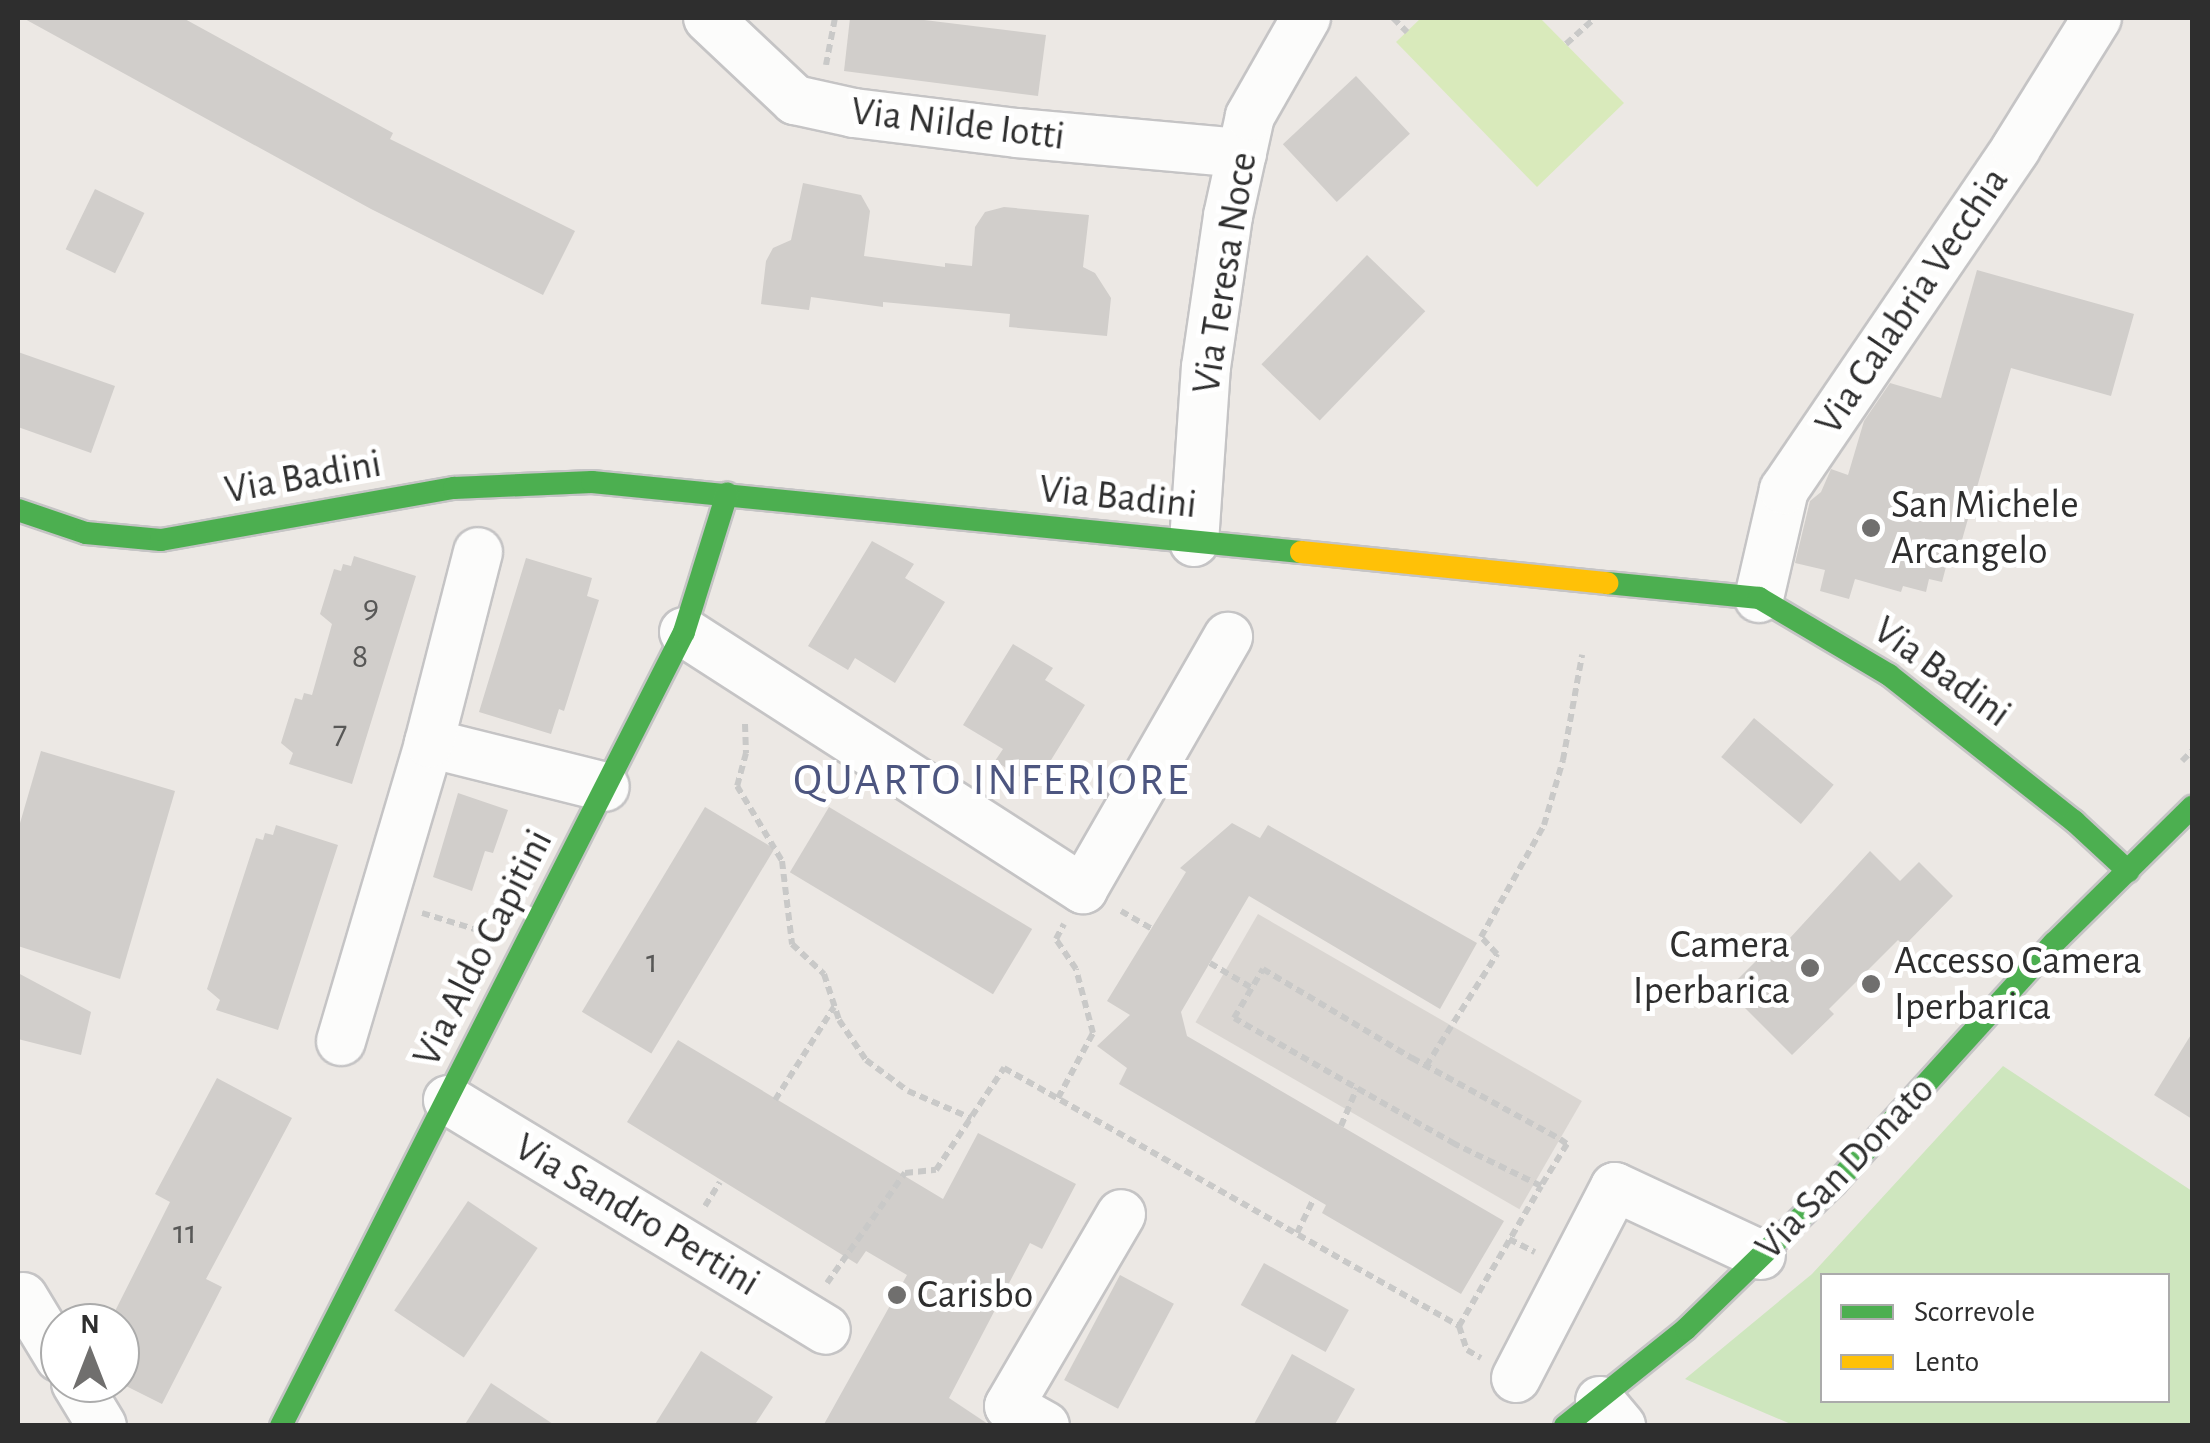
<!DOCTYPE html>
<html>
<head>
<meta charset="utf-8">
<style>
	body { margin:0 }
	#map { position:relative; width:2210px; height:1443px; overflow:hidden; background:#ece8e4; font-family:"Alegreya Sans",sans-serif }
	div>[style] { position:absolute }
	.green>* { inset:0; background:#cee6be }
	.pitch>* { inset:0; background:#d9eabb }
	.plaza>* { inset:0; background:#dad6d2; transform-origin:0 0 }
	.building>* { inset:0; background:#d1cecb; transform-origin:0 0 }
	.path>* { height:6px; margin-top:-3px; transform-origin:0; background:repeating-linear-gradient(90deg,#c9c9c8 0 8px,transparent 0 13px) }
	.roads { filter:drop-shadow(2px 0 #c5c4c5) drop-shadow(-2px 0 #c5c4c5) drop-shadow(0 2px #c5c4c5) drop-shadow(0 -2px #c5c4c5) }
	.street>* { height:48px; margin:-24px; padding:0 24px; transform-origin:24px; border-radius:24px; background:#fcfcfb }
	.fast>* { height:22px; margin:-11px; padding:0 11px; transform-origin:11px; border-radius:11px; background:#4caf50 }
	.slow>* { height:22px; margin:-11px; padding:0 11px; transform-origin:11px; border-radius:11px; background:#ffc107 }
	.dots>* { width:28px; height:28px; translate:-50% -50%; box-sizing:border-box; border:5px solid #fff; border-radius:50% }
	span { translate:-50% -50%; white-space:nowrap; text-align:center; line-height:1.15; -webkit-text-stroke:10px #fff; paint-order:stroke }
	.number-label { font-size:35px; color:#585857 }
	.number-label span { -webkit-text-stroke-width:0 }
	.street-label { font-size:40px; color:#2e2e2e }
	.poi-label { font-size:40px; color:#2e2e2e }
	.left { translate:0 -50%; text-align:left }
	.right { translate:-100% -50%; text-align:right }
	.quarter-label { font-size:45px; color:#4d5680; letter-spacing:2.5px }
	.frame { position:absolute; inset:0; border:20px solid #2e2e2e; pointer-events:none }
	.legend { position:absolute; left:1820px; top:1273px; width:350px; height:130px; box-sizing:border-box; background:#fff; border:2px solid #ababab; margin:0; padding:12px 18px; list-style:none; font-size:30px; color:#2e2e2e }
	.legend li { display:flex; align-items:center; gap:20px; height:50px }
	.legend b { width:50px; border:2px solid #ababab }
	.north { position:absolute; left:40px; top:1303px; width:100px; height:100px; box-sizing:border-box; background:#fff; border:2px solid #ababab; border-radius:50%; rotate:0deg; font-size:28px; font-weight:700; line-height:40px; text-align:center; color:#2e2e2e }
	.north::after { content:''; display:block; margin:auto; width:35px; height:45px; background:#706f6e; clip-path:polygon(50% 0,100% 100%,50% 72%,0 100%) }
</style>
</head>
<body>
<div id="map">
	<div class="green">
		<div style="clip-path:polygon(evenodd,2003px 1066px,2192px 1191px,2192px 1425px,1793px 1425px,1685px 1379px,1812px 1274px,2003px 1066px,1822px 1276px,2168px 1276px,2168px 1400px,1822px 1400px,1822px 1276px)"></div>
	</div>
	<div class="pitch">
		<div style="clip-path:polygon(1421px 18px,1540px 18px,1624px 103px,1537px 187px,1396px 42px)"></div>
	</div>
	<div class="plaza">
		<div style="left:1258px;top:914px;width:374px;height:125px;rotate:30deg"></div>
	</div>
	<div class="building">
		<div style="clip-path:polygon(23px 18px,183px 18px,393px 133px,390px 139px,575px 231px,543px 295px,371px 209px)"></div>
		<div style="clip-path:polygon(850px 18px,908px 18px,1046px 35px,1038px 96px,844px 71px)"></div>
		<div style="left:1356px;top:76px;width:79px;height:100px;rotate:47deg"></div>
		<div style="clip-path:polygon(803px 183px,861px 195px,870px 211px,864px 256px,945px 267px,945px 263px,972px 266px,975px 227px,985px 212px,1004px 207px,1089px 215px,1083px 267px,1095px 273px,1111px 298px,1107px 336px,1009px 327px,1010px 314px,883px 302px,883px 307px,811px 297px,809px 310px,761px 304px,766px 261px,773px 248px,791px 240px)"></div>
		<div style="left:95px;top:189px;width:55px;height:67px;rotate:26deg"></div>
		<div style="left:1367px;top:255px;width:81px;height:152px;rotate:44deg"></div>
		<div style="clip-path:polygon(1977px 270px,2134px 314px,2111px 396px,2011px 368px,1960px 547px,1951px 548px,1942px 582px,1929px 579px,1926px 592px,1903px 586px,1901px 592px,1855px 579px,1849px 599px,1820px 591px,1825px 570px,1795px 563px,1810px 501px,1821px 492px,1831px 469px,1848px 475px,1864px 421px,1890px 383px,1941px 398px)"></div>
		<div style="clip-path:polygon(18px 352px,115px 386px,91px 453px,18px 427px)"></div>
		<div style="clip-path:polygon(872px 541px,914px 564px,905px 578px,945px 602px,895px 683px,855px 658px,848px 670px,808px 646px)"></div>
		<div style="clip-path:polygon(354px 556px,416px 576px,352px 784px,289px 764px,293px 753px,281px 743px,295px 698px,302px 700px,304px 693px,312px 695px,332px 624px,320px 614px,334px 569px,341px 571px,343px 564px,351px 566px)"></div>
		<div style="clip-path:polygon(526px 558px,592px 578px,587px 596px,599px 600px,564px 711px,559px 709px,551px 734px,479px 712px)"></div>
		<div style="clip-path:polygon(1013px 644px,1053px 668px,1045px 680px,1085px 705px,1035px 786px,995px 761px,1003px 749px,963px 725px)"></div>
		<div style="left:1754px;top:718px;width:104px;height:51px;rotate:40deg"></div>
		<div style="clip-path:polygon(41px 751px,175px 791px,120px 979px,18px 946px,18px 830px)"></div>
		<div style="clip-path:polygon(458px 793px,508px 810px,493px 853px,485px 851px,472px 891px,433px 877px)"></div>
		<div style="left:705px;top:807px;width:81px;height:239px;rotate:31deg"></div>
		<div style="left:829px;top:807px;width:237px;height:76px;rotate:31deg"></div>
		<div style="clip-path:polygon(1232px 823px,1260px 838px,1268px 825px,1477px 943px,1440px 1009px,1249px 896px,1181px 1012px,1187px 1036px,1504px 1221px,1461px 1294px,1322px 1213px,1326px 1205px,1119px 1084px,1127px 1068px,1097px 1046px,1130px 1015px,1107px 1001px,1186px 872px,1180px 868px)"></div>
		<div style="clip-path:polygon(276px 825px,338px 845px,278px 1030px,216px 1010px,220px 1000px,207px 989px,256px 838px,263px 840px,265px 833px,273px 835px)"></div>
		<div style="clip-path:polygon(1870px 851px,1900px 881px,1919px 862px,1953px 896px,1904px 946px,1898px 940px,1829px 1009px,1834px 1014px,1792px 1055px,1727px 990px,1784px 933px,1790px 938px)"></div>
		<div style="clip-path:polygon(18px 973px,91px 1012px,81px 1055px,18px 1039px)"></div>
		<div style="clip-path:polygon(2192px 1033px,2192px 1119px,2154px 1095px)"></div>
		<div style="clip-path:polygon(678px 1040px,943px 1199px,978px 1133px,1076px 1184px,1042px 1249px,1030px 1243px,949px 1398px,991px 1426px,823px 1426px,907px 1275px,866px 1251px,857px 1264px,627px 1122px)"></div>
		<div style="clip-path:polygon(217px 1078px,292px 1118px,206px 1279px,222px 1287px,162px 1404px,120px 1383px,120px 1323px,109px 1323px,170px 1202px,155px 1194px)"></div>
		<div style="left:468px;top:1201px;width:84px;height:132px;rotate:34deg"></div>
		<div style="left:1264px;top:1263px;width:97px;height:48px;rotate:29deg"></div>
		<div style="left:1120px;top:1275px;width:61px;height:119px;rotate:28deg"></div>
		<div style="clip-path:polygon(701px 1351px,773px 1397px,754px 1426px,654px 1426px)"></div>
		<div style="clip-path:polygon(1292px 1354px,1355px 1389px,1334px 1426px,1253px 1426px)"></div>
		<div style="clip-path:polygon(491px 1383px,556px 1426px,464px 1426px)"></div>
	</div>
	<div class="path">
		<div style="left:1393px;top:18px;width:20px;rotate:45deg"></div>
		<div style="left:1566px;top:44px;width:39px;rotate:-42deg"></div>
		<div style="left:826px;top:65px;width:48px;rotate:-79.2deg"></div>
		<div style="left:745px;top:724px;width:29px;rotate:88deg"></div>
		<div style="left:746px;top:753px;width:34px;rotate:105deg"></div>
		<div style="left:737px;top:786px;width:87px;rotate:59deg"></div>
		<div style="left:782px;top:861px;width:84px;rotate:83.1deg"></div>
		<div style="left:792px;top:944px;width:44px;rotate:43.2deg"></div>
		<div style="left:824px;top:974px;width:48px;rotate:71.9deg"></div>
		<div style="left:839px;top:1020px;width:48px;rotate:56deg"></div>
		<div style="left:866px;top:1060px;width:52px;rotate:36.4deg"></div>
		<div style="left:908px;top:1091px;width:69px;rotate:23.2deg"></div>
		<div style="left:2182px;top:761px;width:14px;rotate:-45deg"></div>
		<div style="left:1121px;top:911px;width:36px;rotate:30deg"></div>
		<div style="left:422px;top:913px;width:62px;rotate:17deg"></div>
		<div style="left:1210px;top:963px;width:49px;rotate:30.8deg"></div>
		<div style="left:1426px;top:1066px;width:133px;rotate:-57.6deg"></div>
		<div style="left:1497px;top:954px;width:23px;rotate:-133deg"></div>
		<div style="left:1481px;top:937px;width:129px;rotate:-60.6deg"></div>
		<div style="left:1544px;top:825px;width:68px;rotate:-73.7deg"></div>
		<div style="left:1563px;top:760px;width:107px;rotate:-79.7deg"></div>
		<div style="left:1058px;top:1098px;width:74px;rotate:-61.7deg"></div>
		<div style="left:1093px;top:1033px;width:66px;rotate:-104.9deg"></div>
		<div style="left:1076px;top:969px;width:36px;rotate:-124deg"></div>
		<div style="left:1056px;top:939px;width:17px;rotate:-62deg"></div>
		<div style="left:775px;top:1100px;width:110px;rotate:-57.6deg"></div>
		<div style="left:1341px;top:1126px;width:41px;rotate:-67.2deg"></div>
		<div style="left:705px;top:1206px;width:28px;rotate:-58deg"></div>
		<div style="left:1297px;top:1233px;width:39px;rotate:-64deg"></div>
		<div style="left:1509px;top:1239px;width:29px;rotate:27deg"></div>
		<div style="left:827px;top:1283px;width:135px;rotate:-54.7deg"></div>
		<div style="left:905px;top:1173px;width:31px;rotate:-6deg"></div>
		<div style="left:936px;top:1170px;width:123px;rotate:-56.3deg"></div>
		<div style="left:1004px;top:1068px;width:523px;rotate:29.55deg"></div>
		<div style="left:1459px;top:1326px;width:25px;rotate:72deg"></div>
		<div style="left:1467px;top:1350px;width:16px;rotate:30deg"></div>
		<div style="left:1459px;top:1326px;width:162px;rotate:-59.6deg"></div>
		<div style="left:1541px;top:1186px;width:96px;rotate:-154deg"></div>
		<div style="left:1455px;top:1144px;width:254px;rotate:-150.3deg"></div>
		<div style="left:1234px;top:1018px;width:57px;rotate:-59.4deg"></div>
		<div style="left:1263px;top:969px;width:174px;rotate:30.9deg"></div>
		<div style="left:1412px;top:1058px;width:169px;rotate:28.7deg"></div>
		<div style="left:1560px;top:1139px;width:9px;rotate:36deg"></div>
		<div style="left:1567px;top:1144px;width:49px;rotate:121.8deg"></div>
	</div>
	<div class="roads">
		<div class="street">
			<div style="left:708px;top:18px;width:120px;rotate:43.3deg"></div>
			<div style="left:795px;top:100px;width:60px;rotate:12.4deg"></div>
			<div style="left:854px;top:113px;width:164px;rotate:7deg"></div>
			<div style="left:1017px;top:133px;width:226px;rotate:5.1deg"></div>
			<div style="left:1194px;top:542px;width:175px;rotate:-86.1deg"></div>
			<div style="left:1206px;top:367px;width:153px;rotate:-81.7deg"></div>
			<div style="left:1228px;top:216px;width:102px;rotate:-77.6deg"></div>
			<div style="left:1250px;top:116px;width:113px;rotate:-60.3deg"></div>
			<div style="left:1759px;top:598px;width:111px;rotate:-77deg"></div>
			<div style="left:1784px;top:490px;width:413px;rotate:-55.8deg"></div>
			<div style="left:2016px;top:148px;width:153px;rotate:-58.1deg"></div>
			<div style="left:684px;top:632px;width:475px;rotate:32.8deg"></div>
			<div style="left:1083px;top:889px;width:291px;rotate:-60.1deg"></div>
			<div style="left:429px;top:743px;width:181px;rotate:14deg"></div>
			<div style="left:341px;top:1041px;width:311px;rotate:-73.5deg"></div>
			<div style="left:429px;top:743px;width:197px;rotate:-75.6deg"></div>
			<div style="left:448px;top:1100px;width:442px;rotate:31.3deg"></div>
			<div style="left:23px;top:1297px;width:71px;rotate:58.8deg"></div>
			<div style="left:1516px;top:1378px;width:215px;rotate:-62.6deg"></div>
			<div style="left:1615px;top:1187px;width:161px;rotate:25deg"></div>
			<div style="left:76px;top:1383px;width:50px;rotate:58.8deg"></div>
			<div style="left:1600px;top:1401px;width:33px;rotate:50deg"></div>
			<div style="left:1045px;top:1426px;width:41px;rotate:-150.9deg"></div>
			<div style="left:1009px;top:1406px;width:222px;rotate:-59.7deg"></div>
		</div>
		<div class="fast">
			<div style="left:18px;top:510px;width:72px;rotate:18.7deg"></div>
			<div style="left:86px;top:533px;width:75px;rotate:5.3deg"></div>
			<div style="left:161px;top:540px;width:298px;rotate:-10.1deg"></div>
			<div style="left:454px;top:488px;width:138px;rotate:-2.5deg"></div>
			<div style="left:592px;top:482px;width:712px;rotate:5.64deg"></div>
			<div style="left:1607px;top:583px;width:153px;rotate:5.6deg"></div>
			<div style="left:1759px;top:598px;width:151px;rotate:30.6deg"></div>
			<div style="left:1889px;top:675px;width:236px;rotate:38.3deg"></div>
			<div style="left:2074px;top:821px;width:74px;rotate:42.8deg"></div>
			<div style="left:281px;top:1426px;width:890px;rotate:-63.09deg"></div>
			<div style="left:684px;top:632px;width:145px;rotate:-72.7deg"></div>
			<div style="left:1565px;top:1426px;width:155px;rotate:-38.7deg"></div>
			<div style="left:1686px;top:1329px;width:209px;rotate:-44.2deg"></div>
			<div style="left:1836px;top:1183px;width:324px;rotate:-47.8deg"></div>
			<div style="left:2054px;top:943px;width:194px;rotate:-44.6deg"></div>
		</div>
		<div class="slow">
			<div style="left:1301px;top:552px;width:308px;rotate:5.8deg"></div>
		</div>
	</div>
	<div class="dots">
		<div style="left:1871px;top:528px;background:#706f6e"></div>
		<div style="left:1810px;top:968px;background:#706f6e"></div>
		<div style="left:1871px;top:984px;background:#706f6e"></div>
		<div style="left:897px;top:1295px;background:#706f6e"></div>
	</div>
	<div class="number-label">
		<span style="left:371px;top:607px">9</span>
		<span style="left:360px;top:657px">8</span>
		<span style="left:340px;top:733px">7</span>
		<span style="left:652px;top:962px">1</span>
		<span style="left:185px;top:1233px">11</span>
	</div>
	<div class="street-label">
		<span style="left:958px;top:124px;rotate:7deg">Via Nilde Iotti</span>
		<span style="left:1225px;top:273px;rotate:-81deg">Via Teresa Noce</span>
		<span style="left:1912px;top:301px;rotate:-56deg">Via Calabria Vecchia</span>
		<span style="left:303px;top:477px;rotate:-10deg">Via Badini</span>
		<span style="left:1118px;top:497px;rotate:6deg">Via Badini</span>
		<span style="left:1942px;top:672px;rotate:36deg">Via Badini</span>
		<span style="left:483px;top:948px;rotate:-63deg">Via Aldo Capitini</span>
		<span style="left:1845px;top:1168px;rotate:-46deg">Via San Donato</span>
		<span style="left:637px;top:1215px;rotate:31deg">Via Sandro Pertini</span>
	</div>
	<div class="poi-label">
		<span class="left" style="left:1891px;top:528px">San Michele<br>Arcangelo</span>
		<span class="right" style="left:1790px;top:968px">Camera<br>Iperbarica</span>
		<span class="left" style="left:1894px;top:984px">Accesso Camera<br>Iperbarica</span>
		<span class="left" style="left:917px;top:1295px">Carisbo</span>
	</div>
	<div class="quarter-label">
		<span style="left:992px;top:781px">QUARTO INFERIORE</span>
	</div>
	<div class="frame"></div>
	<ul class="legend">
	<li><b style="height:12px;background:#4caf50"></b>Scorrevole</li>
	<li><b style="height:12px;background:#ffc107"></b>Lento</li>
	</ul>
	<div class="north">N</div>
</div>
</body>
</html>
